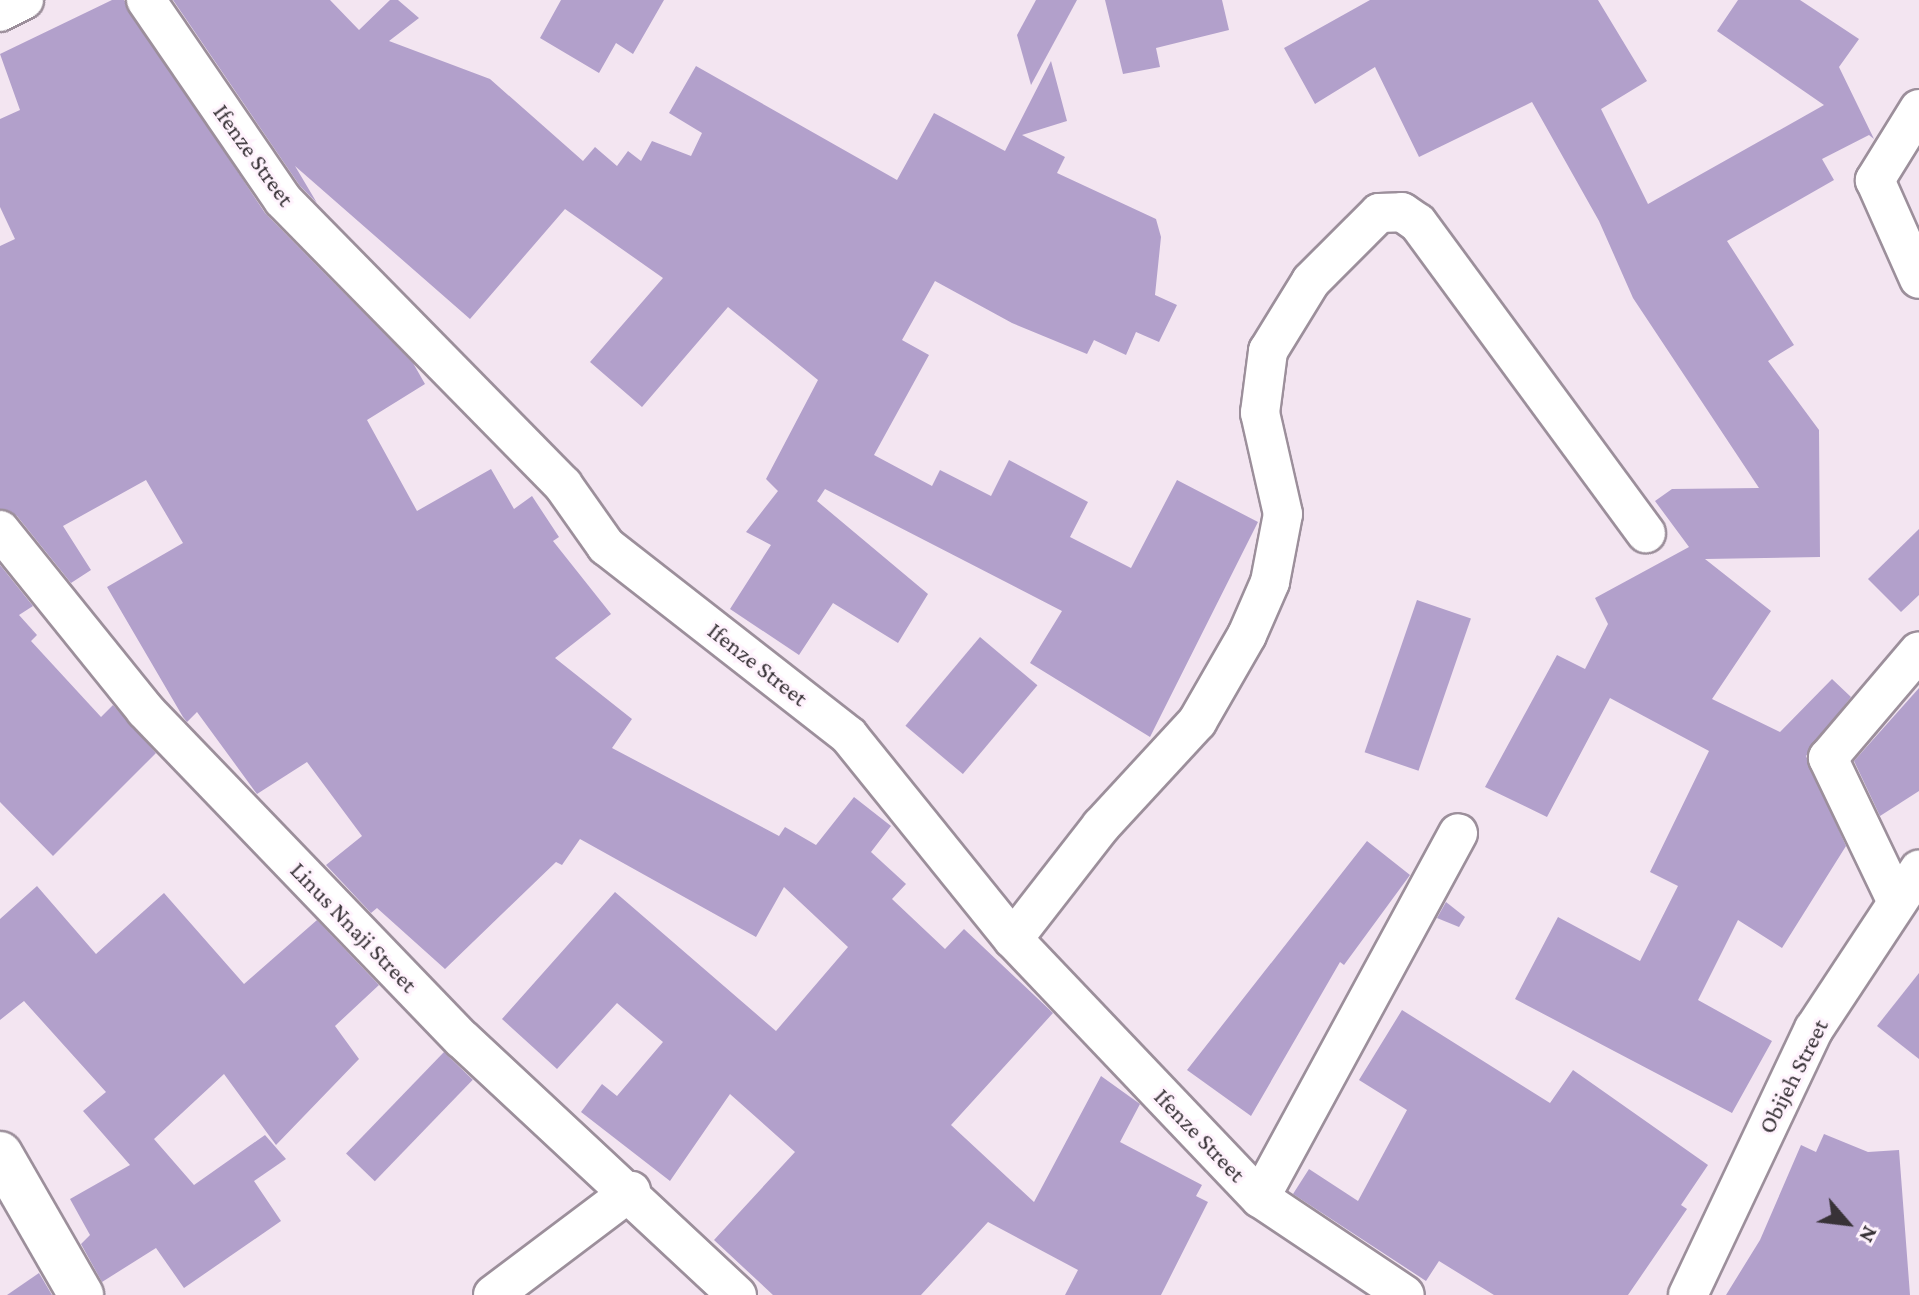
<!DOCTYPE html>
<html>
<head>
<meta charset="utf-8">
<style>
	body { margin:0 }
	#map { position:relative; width:1919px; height:1295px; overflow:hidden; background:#f3e5f1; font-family:"Crimson Pro",serif }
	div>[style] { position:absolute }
	.building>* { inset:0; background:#b2a0cb; transform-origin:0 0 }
	.roads { filter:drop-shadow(2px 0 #9c8f9b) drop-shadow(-2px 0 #9c8f9b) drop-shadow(0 2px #9c8f9b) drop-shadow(0 -2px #9c8f9b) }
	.minor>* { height:38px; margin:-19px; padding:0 19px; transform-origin:19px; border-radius:19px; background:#fff }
	.tertiary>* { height:44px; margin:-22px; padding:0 22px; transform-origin:22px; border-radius:22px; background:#fff }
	span { translate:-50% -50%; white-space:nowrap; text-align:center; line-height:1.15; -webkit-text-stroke:6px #fff3fd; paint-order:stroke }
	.street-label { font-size:24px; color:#383237 }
	.north { position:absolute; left:1807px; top:1183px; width:80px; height:80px; -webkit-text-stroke:6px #fff3fd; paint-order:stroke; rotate:118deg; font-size:22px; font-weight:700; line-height:32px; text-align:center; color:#383237 }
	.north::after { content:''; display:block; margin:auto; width:28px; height:36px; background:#383237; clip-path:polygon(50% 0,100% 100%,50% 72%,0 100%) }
</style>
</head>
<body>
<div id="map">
	<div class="building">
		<div style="clip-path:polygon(112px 0,124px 0,265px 213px,413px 363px,425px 384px,367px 420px,417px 511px,491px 469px,514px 509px,532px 496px,559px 537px,553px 541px,611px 614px,555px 658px,632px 719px,612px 748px,779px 836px,785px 827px,816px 845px,854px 797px,891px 826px,871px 852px,906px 884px,892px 899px,945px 949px,964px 929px,1053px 1013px,951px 1125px,1034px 1202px,1101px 1076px,1140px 1104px,1120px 1142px,1202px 1185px,1196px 1196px,1208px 1202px,1161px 1295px,1065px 1295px,1078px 1270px,988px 1222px,921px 1295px,773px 1295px,714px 1240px,795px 1152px,730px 1094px,670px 1181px,581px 1112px,602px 1084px,617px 1096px,663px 1042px,617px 1003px,557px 1069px,502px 1019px,615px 892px,776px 1031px,848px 947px,784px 887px,756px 937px,580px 839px,562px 865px,556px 862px,445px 969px,377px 908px,371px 913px,326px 865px,362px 836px,307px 762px,257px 794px,197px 712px,187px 722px,183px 717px,107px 587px,183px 543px,146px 480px,63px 526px,91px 570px,71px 583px,17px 516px,0 509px,0 246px,15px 239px,0 207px,0 119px,20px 110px,0 54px)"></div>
		<div style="clip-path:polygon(173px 0,330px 0,359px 30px,390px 0,398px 0,419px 18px,389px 41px,490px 79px,583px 161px,595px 147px,617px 166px,628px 151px,641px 161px,652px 141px,691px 156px,702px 133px,669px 113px,696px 66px,897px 180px,934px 113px,1005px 151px,1051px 61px,1067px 121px,1022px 135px,1065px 157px,1057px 173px,1156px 219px,1161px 237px,1155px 295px,1177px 305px,1159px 342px,1136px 332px,1126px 355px,1094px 340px,1087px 354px,1012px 323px,935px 281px,902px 340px,929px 355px,874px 455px,932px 486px,940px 470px,991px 496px,1009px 460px,1088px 502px,1070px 537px,1131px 568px,1177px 480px,1258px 522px,1150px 737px,1030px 663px,1062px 611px,825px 489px,817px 501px,928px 594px,898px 643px,833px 603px,799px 655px,730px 609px,771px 545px,746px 532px,778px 491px,766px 479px,818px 380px,728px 307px,642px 407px,590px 362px,663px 278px,565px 209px,470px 319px,295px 166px,317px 203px,300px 186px)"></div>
		<div style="clip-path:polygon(561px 0,664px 0,633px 54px,616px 43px,599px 73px,540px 38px)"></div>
		<div style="clip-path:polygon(1036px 0,1077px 0,1031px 85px,1017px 35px)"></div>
		<div style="clip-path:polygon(1105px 0,1222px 0,1229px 30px,1156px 48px,1160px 67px,1123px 74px)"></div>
		<div style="clip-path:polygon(1370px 0,1598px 0,1647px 81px,1601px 109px,1648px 204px,1824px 105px,1717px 31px,1738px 0,1800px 0,1859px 39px,1839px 67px,1874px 139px,1869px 135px,1822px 159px,1834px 180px,1727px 241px,1794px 345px,1768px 361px,1819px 430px,1820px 557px,1705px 559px,1771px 611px,1712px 699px,1780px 732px,1832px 679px,1851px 697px,1806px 756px,1846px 846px,1782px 948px,1738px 920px,1698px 1000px,1772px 1041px,1732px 1113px,1515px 999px,1558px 917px,1640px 961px,1678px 886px,1650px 872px,1709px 751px,1610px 698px,1547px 817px,1485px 787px,1557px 655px,1585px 669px,1608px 624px,1595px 598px,1689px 547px,1655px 501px,1672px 489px,1759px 488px,1633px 298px,1599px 221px,1532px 102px,1419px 157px,1375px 67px,1315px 104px,1284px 48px)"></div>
		<div style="clip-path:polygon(1919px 529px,1919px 595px,1901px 612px,1868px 579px)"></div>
		<div style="clip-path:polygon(0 565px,33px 606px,19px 615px,37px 635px,31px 641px,101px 717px,113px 705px,156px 753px,53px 856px,0 802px)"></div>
		<div style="left:1417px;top:600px;width:57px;height:161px;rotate:19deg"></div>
		<div style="left:980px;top:637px;width:75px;height:116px;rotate:40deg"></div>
		<div style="clip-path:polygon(1919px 688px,1919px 791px,1880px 816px,1854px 761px)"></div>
		<div style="clip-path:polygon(1367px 841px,1410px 875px,1344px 965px,1340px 962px,1251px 1116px,1187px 1070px)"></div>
		<div style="clip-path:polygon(37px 886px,96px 954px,164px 893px,244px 984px,317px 920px,379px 985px,335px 1026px,359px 1059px,276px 1145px,224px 1074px,154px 1139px,194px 1185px,265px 1135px,286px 1159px,254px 1181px,281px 1221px,184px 1288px,156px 1248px,102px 1282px,81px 1244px,90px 1235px,70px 1199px,130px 1165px,83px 1111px,106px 1092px,24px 1001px,0 1020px,0 919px)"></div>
		<div style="clip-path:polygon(1446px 902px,1465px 917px,1459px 927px,1437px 918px)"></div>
		<div style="clip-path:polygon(1919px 973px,1919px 1059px,1877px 1026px)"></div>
		<div style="clip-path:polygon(1402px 1010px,1550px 1103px,1573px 1070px,1708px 1165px,1681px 1205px,1687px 1209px,1628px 1295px,1494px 1295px,1439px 1261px,1426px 1281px,1293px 1194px,1309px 1169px,1358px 1201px,1407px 1110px,1359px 1080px)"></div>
		<div style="left:444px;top:1052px;width:40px;height:141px;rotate:44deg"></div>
		<div style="clip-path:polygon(1824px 1134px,1868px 1152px,1899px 1150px,1910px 1295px,1726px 1295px,1760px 1240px,1801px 1145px,1816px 1152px)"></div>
		<div style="clip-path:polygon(39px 1273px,52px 1295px,7px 1295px)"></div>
	</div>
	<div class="roads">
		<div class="minor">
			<div style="left:146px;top:0;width:242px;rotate:55.6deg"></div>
			<div style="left:283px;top:200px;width:400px;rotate:45.5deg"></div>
			<div style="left:563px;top:485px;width:75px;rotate:54.8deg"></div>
			<div style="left:606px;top:546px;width:308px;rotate:38deg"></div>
			<div style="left:849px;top:736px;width:261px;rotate:51.1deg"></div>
			<div style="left:1013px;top:939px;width:358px;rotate:46.4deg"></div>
			<div style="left:1260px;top:1198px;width:174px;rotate:33.8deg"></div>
			<div style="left:0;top:12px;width:27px;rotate:-27deg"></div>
			<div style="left:1919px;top:109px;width:84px;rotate:121.8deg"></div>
			<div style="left:1875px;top:180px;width:108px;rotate:66deg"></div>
			<div style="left:0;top:530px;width:231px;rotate:51.1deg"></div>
			<div style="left:145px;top:710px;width:457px;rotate:46.1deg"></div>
			<div style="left:462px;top:1039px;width:376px;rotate:43deg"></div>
			<div style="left:1897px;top:902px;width:160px;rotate:-115.6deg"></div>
			<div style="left:1828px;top:758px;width:140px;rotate:-49.6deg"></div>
			<div style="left:1013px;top:939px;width:143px;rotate:-52.1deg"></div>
			<div style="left:1101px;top:826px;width:142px;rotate:-47.3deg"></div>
			<div style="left:1197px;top:722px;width:100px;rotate:-60.1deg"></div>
			<div style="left:1247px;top:635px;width:58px;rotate:-66.5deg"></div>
			<div style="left:1270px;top:582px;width:69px;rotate:-79.2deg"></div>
			<div style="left:1283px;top:514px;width:104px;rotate:-102.8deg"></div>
			<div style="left:1260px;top:413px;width:63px;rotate:-82.6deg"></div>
			<div style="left:1268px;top:351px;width:82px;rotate:-58.4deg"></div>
			<div style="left:1311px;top:281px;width:96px;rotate:-45deg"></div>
			<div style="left:1379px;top:213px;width:23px;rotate:-2deg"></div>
			<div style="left:1402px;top:212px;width:19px;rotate:35deg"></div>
			<div style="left:1418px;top:223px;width:385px;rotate:53.7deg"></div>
			<div style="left:1260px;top:1198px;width:415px;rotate:-61.5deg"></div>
			<div style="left:493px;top:1295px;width:173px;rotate:-37deg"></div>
			<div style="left:1688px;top:1295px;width:294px;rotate:-64.7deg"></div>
			<div style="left:1814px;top:1029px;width:191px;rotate:-56.6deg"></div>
		</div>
		<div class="tertiary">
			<div style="left:0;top:1154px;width:163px;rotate:60.1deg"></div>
		</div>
	</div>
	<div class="street-label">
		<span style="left:254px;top:155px;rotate:54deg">Ifenze Street</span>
		<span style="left:758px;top:664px;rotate:38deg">Ifenze Street</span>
		<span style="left:354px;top:927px;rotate:46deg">Linus Nnaji Street</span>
		<span style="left:1793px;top:1076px;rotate:-63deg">Obijeh Street</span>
		<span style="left:1200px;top:1135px;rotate:46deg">Ifenze Street</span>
	</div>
	<div class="north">N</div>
</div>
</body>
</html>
